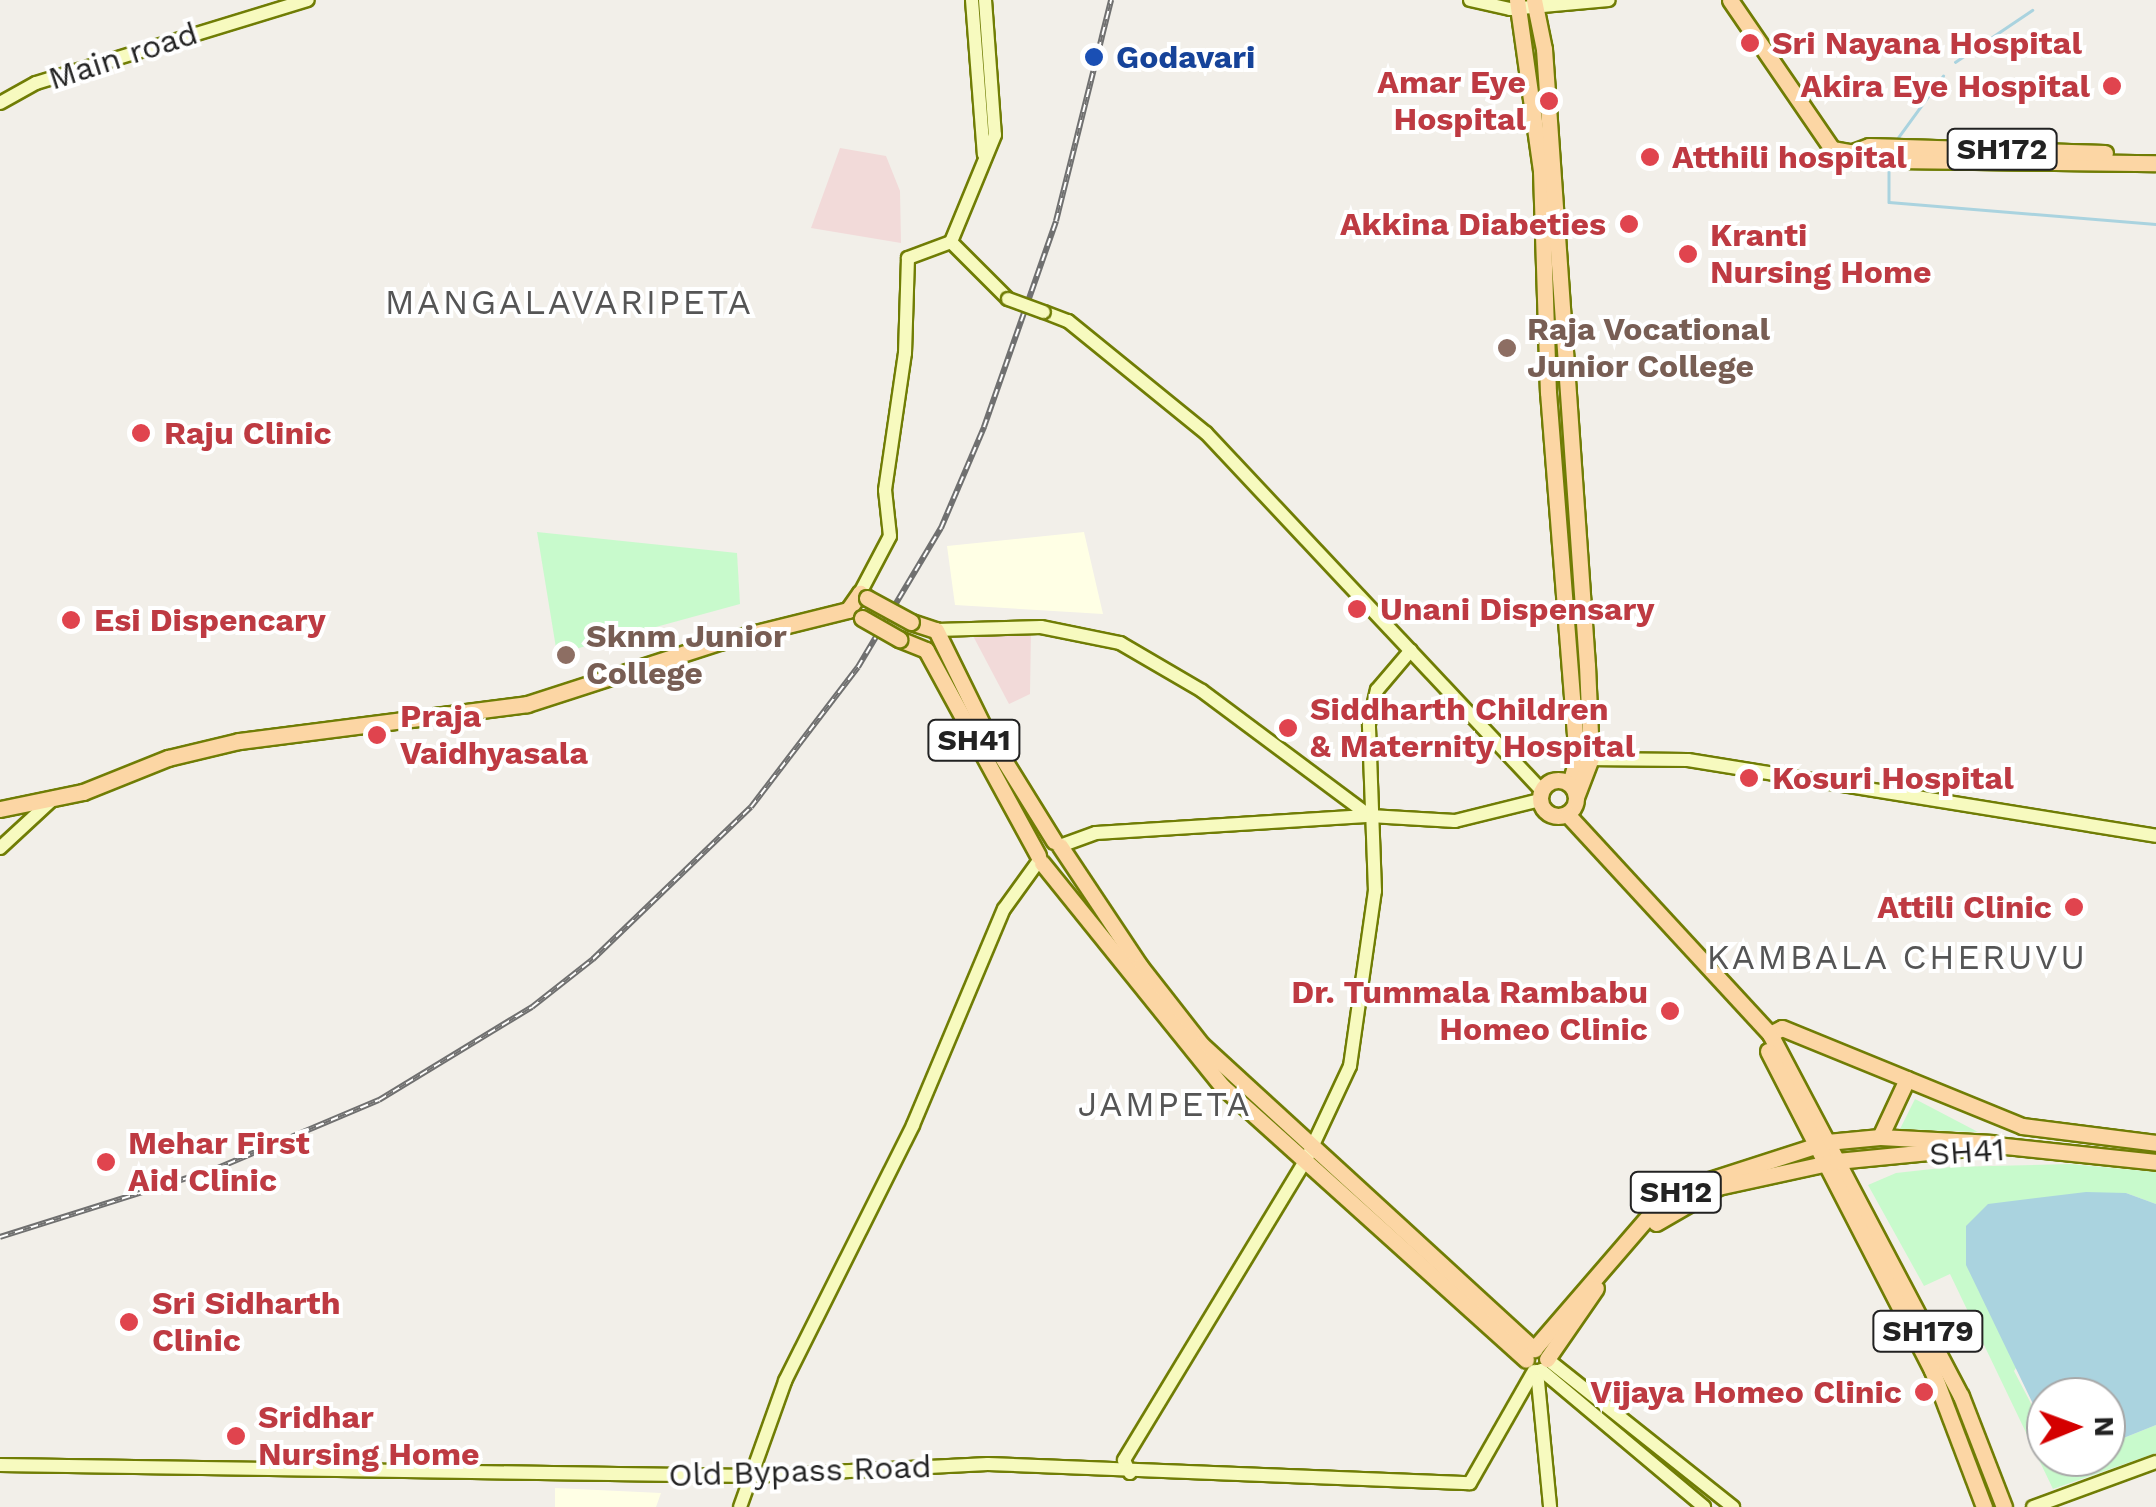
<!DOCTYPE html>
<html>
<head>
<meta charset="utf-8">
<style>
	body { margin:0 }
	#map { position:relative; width:2156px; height:1507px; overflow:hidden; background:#f2efe9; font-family:"Work Sans",sans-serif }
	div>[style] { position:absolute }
	.commercial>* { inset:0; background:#f2dad9 }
	.education>* { inset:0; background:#ffffe5 }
	.park>* { inset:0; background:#c8facc }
	.water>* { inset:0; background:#aad3df }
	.stream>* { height:2.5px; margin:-1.25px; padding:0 1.25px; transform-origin:1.25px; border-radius:1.25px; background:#aad3df }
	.roads { filter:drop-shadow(2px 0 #707d05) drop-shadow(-2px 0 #707d05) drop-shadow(0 2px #707d05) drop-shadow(0 -2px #707d05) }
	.secondary>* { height:12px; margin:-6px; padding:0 6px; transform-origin:6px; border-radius:6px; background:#f7fabf }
	.primary>* { height:15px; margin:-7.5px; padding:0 7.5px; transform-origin:7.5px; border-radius:7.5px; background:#fcd6a4 }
	.primary>.ring { margin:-7.5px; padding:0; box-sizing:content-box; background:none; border:15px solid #fcd6a4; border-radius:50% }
	.rail>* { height:6px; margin-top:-3px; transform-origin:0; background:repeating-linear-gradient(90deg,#fff 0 8px,#707070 0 16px); box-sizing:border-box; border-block:2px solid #707070 }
	.bridges { filter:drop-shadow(2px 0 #707d05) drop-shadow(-2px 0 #707d05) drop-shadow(0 2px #707d05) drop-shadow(0 -2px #707d05) }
	.secondary-bridge>* { height:12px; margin:-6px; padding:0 6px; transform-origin:6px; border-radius:6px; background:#f7fabf }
	.primary-bridge>* { height:15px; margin:-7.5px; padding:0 7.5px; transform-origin:7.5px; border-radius:7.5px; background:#fcd6a4 }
	.dots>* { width:28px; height:28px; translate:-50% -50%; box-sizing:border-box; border:5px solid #fff; border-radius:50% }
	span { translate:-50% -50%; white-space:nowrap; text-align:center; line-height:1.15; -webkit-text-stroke:8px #fff; paint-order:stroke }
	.shield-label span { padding:2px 8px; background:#fff; border:2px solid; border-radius:8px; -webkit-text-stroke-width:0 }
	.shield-label { font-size:30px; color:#222; font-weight:700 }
	.health-label { font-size:32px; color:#be3a42; font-weight:700 }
	.left { translate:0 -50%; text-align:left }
	.right { translate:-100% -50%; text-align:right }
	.street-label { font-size:32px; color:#222 }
	.transit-label { font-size:32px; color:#164399; font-weight:700 }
	.education-label { font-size:32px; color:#785e54; font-weight:700 }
	.neighbourhood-label { font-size:35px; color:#555; letter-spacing:2.5px }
	.north { position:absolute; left:2026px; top:1377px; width:100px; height:100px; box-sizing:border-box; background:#fff; border:2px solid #a7a7a7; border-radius:50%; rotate:89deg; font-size:28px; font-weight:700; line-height:40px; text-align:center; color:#222 }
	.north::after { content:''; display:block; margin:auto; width:35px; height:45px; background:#d40000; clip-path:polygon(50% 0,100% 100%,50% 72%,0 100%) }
</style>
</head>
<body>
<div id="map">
	<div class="commercial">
		<div style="clip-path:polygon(840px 148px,886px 156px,900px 191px,901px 243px,811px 228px)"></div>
		<div style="clip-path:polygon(1031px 629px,1030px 694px,1009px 704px,971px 632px)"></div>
	</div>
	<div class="education">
		<div style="clip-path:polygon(1084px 532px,1103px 614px,955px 605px,947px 546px)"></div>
		<div style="clip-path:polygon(555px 1488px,661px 1493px,656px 1507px,555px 1507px)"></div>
	</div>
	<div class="park">
		<div style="clip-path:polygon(537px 532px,737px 553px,740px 604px,557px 654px)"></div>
		<div style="clip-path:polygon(1915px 1099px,1978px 1132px,1900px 1129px)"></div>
		<div style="clip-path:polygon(2070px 1164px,2156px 1172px,2156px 1204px,2126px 1193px,2014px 1371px,2046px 1432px,2046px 1457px,2106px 1457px,2106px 1445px,2156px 1425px,2156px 1453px,2053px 1489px,1950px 1274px,1924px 1286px,1868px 1185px,1896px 1173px,1950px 1167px)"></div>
	</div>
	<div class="water">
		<div style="clip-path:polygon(2086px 1192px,2126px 1193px,2156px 1204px,2156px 1425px,2106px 1445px,2106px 1397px,2046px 1397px,2046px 1431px,1966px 1265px,1966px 1226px,1988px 1204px)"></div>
	</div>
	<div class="stream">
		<div style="left:1955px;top:62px;width:93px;rotate:-34deg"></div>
		<div style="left:1897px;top:139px;width:78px;rotate:-53.9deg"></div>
		<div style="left:1889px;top:169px;width:33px;rotate:90deg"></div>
		<div style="left:1889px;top:202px;width:268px;rotate:4.7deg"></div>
	</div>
	<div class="roads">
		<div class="secondary">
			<div style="left:972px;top:0;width:155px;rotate:85.6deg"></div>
			<div style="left:985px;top:0;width:135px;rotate:85.8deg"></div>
			<div style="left:995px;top:135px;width:116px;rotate:112.4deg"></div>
			<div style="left:951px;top:242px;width:81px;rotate:45deg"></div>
			<div style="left:1470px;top:0;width:41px;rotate:12.7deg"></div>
			<div style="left:1510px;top:9px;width:99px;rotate:-5.2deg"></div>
			<div style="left:0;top:103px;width:41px;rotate:-29.1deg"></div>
			<div style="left:36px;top:83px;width:284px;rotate:-17deg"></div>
			<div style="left:1044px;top:312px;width:26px;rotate:21deg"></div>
			<div style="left:1068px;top:321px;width:178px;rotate:39.1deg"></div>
			<div style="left:1206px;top:433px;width:490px;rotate:46.8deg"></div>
			<div style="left:860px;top:593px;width:64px;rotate:-62.2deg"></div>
			<div style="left:890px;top:536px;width:46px;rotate:-96.2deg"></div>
			<div style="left:885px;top:490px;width:138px;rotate:-81.7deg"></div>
			<div style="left:905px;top:353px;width:95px;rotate:-88.2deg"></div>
			<div style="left:908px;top:258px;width:46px;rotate:-20.4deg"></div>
			<div style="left:936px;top:630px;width:105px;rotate:-1.6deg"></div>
			<div style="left:1041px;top:627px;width:81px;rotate:11.4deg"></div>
			<div style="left:1120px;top:643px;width:95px;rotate:30.3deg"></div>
			<div style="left:1202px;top:691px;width:209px;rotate:36.7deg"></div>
			<div style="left:1584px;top:759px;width:104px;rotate:0.6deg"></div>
			<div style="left:1688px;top:760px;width:474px;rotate:9.2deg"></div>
			<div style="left:1060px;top:846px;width:38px;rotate:-20deg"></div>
			<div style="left:1096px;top:833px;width:275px;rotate:-3.6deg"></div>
			<div style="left:1370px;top:816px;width:85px;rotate:3.4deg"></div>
			<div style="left:1455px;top:821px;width:88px;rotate:-13.9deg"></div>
			<div style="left:0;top:848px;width:75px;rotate:-42.8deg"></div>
			<div style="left:1547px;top:1359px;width:238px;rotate:38.5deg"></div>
			<div style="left:1541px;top:1370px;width:213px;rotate:40deg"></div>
			<div style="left:1537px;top:1371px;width:137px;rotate:84.5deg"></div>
			<div style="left:0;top:1465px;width:751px;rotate:0.84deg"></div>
			<div style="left:751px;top:1476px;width:237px;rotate:-2.9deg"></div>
			<div style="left:988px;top:1464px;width:482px;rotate:2.3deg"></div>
			<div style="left:1470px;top:1483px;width:129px;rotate:-60.3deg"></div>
			<div style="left:1130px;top:1473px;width:14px;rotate:-115deg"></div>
			<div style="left:1124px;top:1460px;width:351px;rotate:-58.8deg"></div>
			<div style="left:1306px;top:1160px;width:104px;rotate:-64.9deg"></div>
			<div style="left:1350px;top:1066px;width:177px;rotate:-81.9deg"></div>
			<div style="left:1375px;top:891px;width:167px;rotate:-92.1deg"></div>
			<div style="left:1369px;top:724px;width:35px;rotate:-77deg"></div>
			<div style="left:1377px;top:690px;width:52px;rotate:-49.6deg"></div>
			<div style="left:740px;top:1507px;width:134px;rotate:-70.3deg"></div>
			<div style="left:785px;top:1381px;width:286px;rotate:-63.4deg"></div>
			<div style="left:913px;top:1125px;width:234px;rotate:-67.2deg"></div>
			<div style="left:1004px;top:909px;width:62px;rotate:-54.2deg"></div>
			<div style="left:2033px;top:1507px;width:131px;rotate:-20.1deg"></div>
		</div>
		<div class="primary">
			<div style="left:1517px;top:0;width:173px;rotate:82deg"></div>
			<div style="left:1541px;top:171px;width:221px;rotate:88.2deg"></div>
			<div style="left:1548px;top:392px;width:368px;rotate:85.5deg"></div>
			<div style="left:1577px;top:759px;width:25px;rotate:106deg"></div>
			<div style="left:1534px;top:0;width:50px;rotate:78.5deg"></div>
			<div style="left:1544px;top:49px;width:617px;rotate:86.01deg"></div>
			<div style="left:1587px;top:665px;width:93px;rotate:87.5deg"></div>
			<div style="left:1591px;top:758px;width:42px;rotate:111deg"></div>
			<div style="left:1730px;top:0;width:181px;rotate:55.6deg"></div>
			<div style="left:1832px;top:149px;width:62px;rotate:10.2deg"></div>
			<div style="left:1893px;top:160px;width:263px;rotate:0.7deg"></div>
			<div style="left:1850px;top:153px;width:20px;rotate:-20deg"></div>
			<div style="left:1869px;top:146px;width:236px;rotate:1.7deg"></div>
			<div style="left:911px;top:622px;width:26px;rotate:18deg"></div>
			<div style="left:936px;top:630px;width:109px;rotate:63.9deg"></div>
			<div style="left:984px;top:728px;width:133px;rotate:58.2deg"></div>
			<div style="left:899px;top:639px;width:29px;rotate:22deg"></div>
			<div style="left:926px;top:650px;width:234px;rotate:61.4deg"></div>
			<div class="ring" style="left:1540px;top:780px;width:21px;height:21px"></div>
			<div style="left:0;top:809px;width:85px;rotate:-11.6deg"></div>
			<div style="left:83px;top:792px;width:92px;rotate:-21.8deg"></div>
			<div style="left:168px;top:758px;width:73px;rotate:-13.5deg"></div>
			<div style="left:239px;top:741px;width:290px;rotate:-7.3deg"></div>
			<div style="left:527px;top:704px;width:202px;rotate:-17.9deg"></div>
			<div style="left:719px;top:642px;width:133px;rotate:-13.9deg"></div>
			<div style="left:848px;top:610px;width:21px;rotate:-55deg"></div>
			<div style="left:860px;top:593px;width:9px;rotate:36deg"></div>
			<div style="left:1567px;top:814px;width:299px;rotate:47.3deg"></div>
			<div style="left:1770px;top:1034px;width:409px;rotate:62.2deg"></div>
			<div style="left:1961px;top:1396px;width:119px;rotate:68.8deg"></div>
			<div style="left:1060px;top:846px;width:144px;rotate:56.3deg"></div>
			<div style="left:1140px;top:966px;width:99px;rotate:52deg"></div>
			<div style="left:1201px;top:1044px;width:452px;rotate:42.5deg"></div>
			<div style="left:1534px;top:1349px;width:185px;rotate:-49.2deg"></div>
			<div style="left:1655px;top:1209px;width:37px;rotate:-35deg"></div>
			<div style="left:1685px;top:1188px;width:149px;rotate:-17.9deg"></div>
			<div style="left:1827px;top:1142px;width:53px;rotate:-5.4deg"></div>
			<div style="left:1880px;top:1137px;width:113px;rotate:3deg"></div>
			<div style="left:1042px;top:863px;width:287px;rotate:51.1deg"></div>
			<div style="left:1222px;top:1086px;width:409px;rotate:42deg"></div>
			<div style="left:1770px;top:1034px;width:13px;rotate:-27deg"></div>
			<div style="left:1782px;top:1028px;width:259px;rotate:22.2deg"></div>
			<div style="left:2022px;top:1126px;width:135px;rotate:7.2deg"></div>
			<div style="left:1768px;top:1051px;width:359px;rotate:62.8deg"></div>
			<div style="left:1932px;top:1370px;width:147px;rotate:69.2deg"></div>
			<div style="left:1880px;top:1137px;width:64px;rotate:-65deg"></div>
			<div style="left:1986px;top:1144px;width:171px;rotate:6deg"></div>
			<div style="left:1656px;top:1223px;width:72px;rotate:-30.1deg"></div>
			<div style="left:1718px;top:1187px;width:122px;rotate:-12.3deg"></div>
			<div style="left:1837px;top:1161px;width:123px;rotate:-5.6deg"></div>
			<div style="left:1547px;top:1359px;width:86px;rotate:-55.4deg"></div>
		</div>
	</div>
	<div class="rail">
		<div style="left:0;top:1237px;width:223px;rotate:-17.5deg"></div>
		<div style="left:213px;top:1170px;width:180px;rotate:-22.9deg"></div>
		<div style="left:379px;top:1100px;width:179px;rotate:-31.3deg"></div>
		<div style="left:532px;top:1007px;width:78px;rotate:-38.2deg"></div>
		<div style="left:593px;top:959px;width:219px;rotate:-43.9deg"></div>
		<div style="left:751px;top:807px;width:176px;rotate:-52.6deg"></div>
		<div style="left:858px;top:667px;width:162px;rotate:-59.2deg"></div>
		<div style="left:941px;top:528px;width:110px;rotate:-66.9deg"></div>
		<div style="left:984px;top:427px;width:218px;rotate:-70.7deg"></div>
		<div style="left:1056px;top:221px;width:228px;rotate:-76deg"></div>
	</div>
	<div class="bridges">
		<div class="secondary-bridge">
			<div style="left:1008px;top:299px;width:38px;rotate:20deg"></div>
		</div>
		<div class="primary-bridge">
			<div style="left:867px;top:598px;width:50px;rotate:28.6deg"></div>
			<div style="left:862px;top:618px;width:43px;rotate:29.6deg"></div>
		</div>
	</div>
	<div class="dots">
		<div style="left:1750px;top:43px;background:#e0444e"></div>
		<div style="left:1094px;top:57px;background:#1a4fb4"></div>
		<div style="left:2112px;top:86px;background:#e0444e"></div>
		<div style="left:1549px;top:101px;background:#e0444e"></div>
		<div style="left:1650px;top:157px;background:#e0444e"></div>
		<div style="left:1629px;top:224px;background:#e0444e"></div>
		<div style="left:1688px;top:254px;background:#e0444e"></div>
		<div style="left:1507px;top:348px;background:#8d6e63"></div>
		<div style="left:141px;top:433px;background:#e0444e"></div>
		<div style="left:1357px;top:609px;background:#e0444e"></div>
		<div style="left:71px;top:620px;background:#e0444e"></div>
		<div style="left:566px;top:655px;background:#8d6e63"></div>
		<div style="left:1288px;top:728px;background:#e0444e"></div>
		<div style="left:377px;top:735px;background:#e0444e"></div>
		<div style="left:1749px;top:778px;background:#e0444e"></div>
		<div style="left:2074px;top:907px;background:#e0444e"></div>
		<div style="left:1670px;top:1011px;background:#e0444e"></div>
		<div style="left:106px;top:1162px;background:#e0444e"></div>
		<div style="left:129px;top:1322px;background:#e0444e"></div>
		<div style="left:1924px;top:1392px;background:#e0444e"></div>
		<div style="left:236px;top:1436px;background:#e0444e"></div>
	</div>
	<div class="shield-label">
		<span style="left:2002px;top:149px">SH172</span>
		<span style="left:974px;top:740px">SH41</span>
		<span style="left:1676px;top:1192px">SH12</span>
		<span style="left:1928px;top:1331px">SH179</span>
	</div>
	<div class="health-label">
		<span class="left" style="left:1772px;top:43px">Sri Nayana Hospital</span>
		<span class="right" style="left:1526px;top:101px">Amar Eye<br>Hospital</span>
		<span class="right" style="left:2090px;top:86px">Akira Eye Hospital</span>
		<span class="left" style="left:1672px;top:157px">Atthili hospital</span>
		<span class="right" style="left:1606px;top:224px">Akkina Diabeties</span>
		<span class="left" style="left:1710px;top:254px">Kranti<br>Nursing Home</span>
		<span class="left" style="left:164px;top:433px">Raju Clinic</span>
		<span class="left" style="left:1380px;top:609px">Unani Dispensary</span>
		<span class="left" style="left:94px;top:620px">Esi Dispencary</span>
		<span class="left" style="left:1310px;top:728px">Siddharth Children<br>&amp; Maternity Hospital</span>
		<span class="left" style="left:400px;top:735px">Praja<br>Vaidhyasala</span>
		<span class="left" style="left:1772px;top:778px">Kosuri Hospital</span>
		<span class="right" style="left:2052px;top:907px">Attili Clinic</span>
		<span class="right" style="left:1648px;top:1011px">Dr. Tummala Rambabu<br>Homeo Clinic</span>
		<span class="left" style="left:128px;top:1162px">Mehar First<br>Aid Clinic</span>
		<span class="left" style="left:152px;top:1322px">Sri Sidharth<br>Clinic</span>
		<span class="right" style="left:1902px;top:1392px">Vijaya Homeo Clinic</span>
		<span class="left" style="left:258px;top:1436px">Sridhar<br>Nursing Home</span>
	</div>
	<div class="street-label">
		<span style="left:123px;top:56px;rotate:-18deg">Main road</span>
		<span style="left:1967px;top:1152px;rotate:-4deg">SH41</span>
		<span style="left:800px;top:1471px;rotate:-2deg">Old Bypass Road</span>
	</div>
	<div class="transit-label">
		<span class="left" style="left:1116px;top:57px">Godavari</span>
	</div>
	<div class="education-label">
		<span class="left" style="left:1527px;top:348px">Raja Vocational<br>Junior College</span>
		<span class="left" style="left:586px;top:655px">Sknm Junior<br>College</span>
	</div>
	<div class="neighbourhood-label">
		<span style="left:569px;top:302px">MANGALAVARIPETA</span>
		<span style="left:1897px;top:957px">KAMBALA CHERUVU</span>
		<span style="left:1165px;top:1104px">JAMPETA</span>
	</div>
	<div class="north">N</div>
</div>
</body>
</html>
